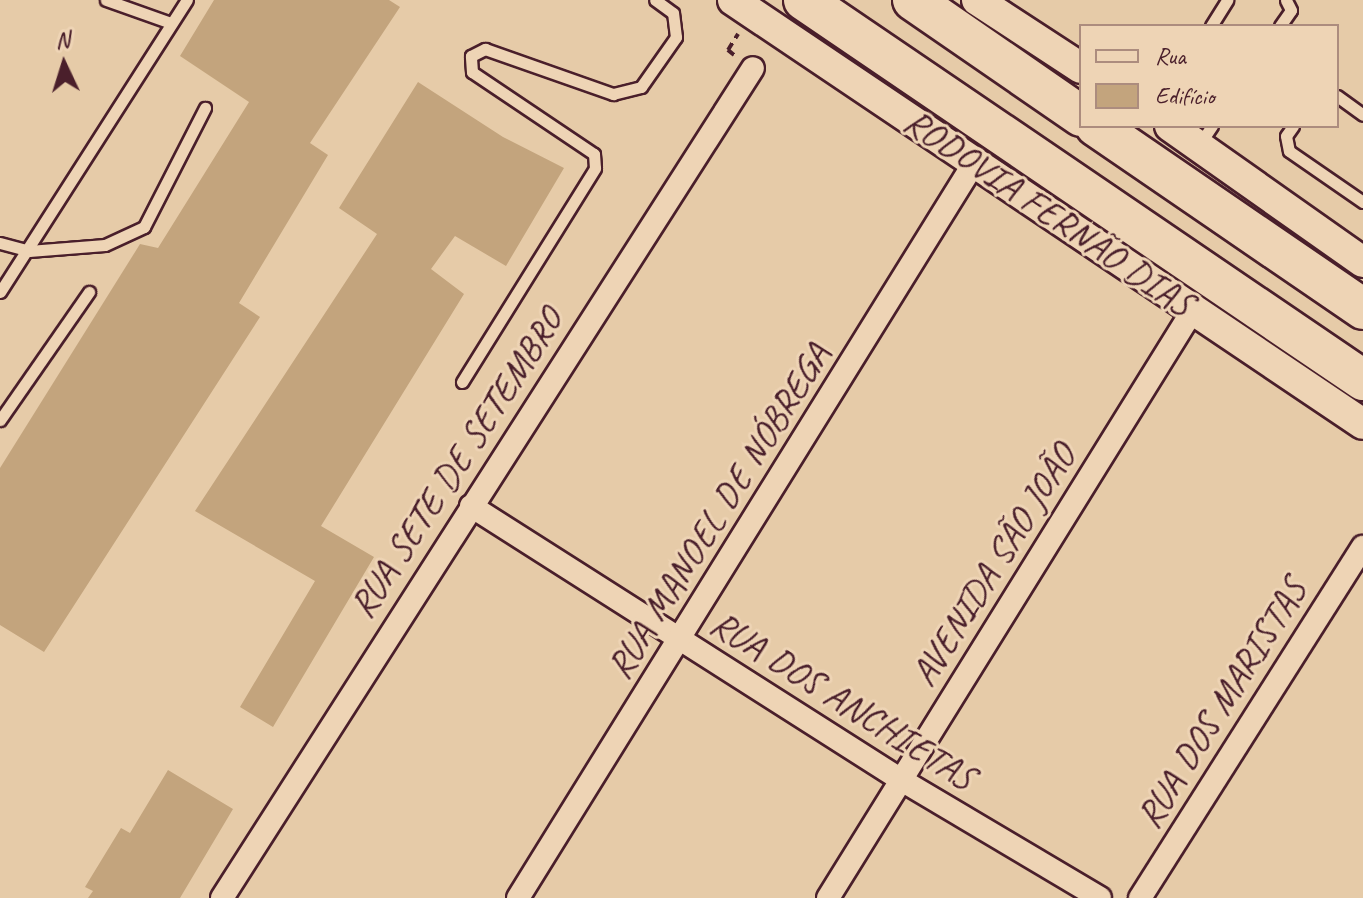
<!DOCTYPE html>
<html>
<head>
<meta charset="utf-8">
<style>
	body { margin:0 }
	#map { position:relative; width:1363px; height:898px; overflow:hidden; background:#e6cba8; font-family:Caveat,sans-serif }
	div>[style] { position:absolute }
	.building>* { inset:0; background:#c3a47d }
	.path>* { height:4px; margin-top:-2px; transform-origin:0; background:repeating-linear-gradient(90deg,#4a1f2b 0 8px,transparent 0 14px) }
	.roads { filter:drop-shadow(2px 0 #4a1f2b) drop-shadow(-2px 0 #4a1f2b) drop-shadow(0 2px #4a1f2b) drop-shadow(0 -2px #4a1f2b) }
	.lane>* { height:11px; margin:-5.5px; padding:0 5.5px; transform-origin:5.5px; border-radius:5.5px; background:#eed4b5 }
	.street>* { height:22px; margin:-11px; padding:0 11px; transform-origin:11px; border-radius:11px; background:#eed4b5 }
	.secondary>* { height:30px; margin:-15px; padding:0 15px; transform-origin:15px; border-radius:15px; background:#eed4b5 }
	.highway>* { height:40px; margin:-20px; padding:0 20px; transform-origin:20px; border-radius:20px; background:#eed4b5 }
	span { translate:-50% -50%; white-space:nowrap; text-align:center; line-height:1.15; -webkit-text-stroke:6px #eed4b5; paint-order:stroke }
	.street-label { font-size:38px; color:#4a1f2b }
	.legend { position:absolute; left:1079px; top:24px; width:260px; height:104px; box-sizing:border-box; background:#eed4b5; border:2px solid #ac8c7e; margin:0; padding:10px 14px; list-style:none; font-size:24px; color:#4a1f2b }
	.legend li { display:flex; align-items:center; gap:16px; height:40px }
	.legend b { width:40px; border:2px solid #ac8c7e }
	.north { position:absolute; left:24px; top:24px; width:80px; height:80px; -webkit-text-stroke:6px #eed4b5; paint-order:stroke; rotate:356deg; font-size:22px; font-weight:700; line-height:32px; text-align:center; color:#4a1f2b }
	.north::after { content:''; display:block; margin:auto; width:28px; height:36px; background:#4a1f2b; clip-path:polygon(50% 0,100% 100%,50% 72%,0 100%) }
</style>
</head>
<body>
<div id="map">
	<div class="building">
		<div style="clip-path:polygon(214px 0,389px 0,400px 7px,310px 143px,328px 155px,239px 303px,260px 317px,44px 652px,0 625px,0 468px,140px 244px,158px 248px,249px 102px,180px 56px)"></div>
		<div style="clip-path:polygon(418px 82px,503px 137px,564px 168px,506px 266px,455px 236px,431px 269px,464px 294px,321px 526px,374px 557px,273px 727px,240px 707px,315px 581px,195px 511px,377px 234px,339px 208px)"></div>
		<div style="clip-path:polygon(168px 770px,233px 809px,180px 898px,88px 898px,93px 891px,85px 887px,121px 828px,130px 833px)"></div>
	</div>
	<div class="path">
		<div style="left:734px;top:55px;width:8px;rotate:-140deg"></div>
		<div style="left:728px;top:50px;width:19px;rotate:-58deg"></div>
	</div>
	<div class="roads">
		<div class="lane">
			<div style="left:106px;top:0;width:69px;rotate:19.5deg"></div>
			<div style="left:1211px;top:26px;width:31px;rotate:-58deg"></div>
			<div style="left:1280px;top:26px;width:19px;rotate:-55deg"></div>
			<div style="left:1291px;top:10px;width:11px;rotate:-117deg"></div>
			<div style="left:1337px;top:96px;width:32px;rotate:36deg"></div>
			<div style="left:1293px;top:126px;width:12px;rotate:125deg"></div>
			<div style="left:1286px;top:136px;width:15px;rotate:79deg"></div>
			<div style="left:1289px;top:151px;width:90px;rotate:34.6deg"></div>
			<div style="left:1199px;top:145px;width:23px;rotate:-56deg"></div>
			<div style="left:0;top:243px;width:30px;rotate:15deg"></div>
			<div style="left:29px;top:251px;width:76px;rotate:-4.5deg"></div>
			<div style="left:105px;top:245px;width:43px;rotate:-24.8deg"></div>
			<div style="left:144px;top:227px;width:134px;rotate:-62.9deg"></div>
			<div style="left:0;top:292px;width:347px;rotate:-57.4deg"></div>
			<div style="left:462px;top:382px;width:252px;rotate:-58.1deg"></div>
			<div style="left:595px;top:168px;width:14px;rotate:-94deg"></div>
			<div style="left:594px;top:154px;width:147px;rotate:-146.1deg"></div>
			<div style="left:472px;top:72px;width:16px;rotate:-94deg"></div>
			<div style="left:471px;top:56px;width:16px;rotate:-27deg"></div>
			<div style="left:485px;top:49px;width:136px;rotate:19.4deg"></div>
			<div style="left:613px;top:94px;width:29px;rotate:-14deg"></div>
			<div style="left:641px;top:87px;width:61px;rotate:-55deg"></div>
			<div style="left:676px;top:37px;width:24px;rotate:-97deg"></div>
			<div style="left:673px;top:13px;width:22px;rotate:-144deg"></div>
			<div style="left:0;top:420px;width:156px;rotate:-55.2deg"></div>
		</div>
		<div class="street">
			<div style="left:471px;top:506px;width:512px;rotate:32.48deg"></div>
			<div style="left:903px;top:781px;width:229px;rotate:30.7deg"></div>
			<div style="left:222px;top:898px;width:985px;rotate:-57.39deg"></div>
			<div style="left:518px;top:898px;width:869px;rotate:-58.18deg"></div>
			<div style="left:828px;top:898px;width:692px;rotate:-58.17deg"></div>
			<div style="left:1140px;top:898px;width:416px;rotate:-57.6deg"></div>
		</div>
		<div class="secondary">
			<div style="left:733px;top:0;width:759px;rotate:33.94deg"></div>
			<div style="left:977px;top:0;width:124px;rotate:33.2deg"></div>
			<div style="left:1170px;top:126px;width:236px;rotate:35.2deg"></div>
		</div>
		<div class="highway">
			<div style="left:804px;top:0;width:676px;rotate:34.21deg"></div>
			<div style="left:913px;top:0;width:204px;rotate:34.6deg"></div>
			<div style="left:1096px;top:126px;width:324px;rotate:34.4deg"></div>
		</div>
	</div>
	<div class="street-label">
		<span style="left:1049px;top:212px;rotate:34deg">RODOVIA FERNÃO DIAS</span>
		<span style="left:456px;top:463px;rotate:-57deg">RUA SETE DE SETEMBRO</span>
		<span style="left:718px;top:511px;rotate:-58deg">RUA MANOEL DE NÓBREGA</span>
		<span style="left:993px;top:565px;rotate:-58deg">AVENIDA SÃO JOÃO</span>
		<span style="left:843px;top:700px;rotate:32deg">RUA DOS ANCHIETAS</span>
		<span style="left:1221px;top:703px;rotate:-58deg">RUA DOS MARISTAS</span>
	</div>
	<ul class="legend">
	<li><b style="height:10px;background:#eed4b5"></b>Rua</li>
	<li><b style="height:22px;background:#c3a47d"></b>Edifício</li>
	</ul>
	<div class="north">N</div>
</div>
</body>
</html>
